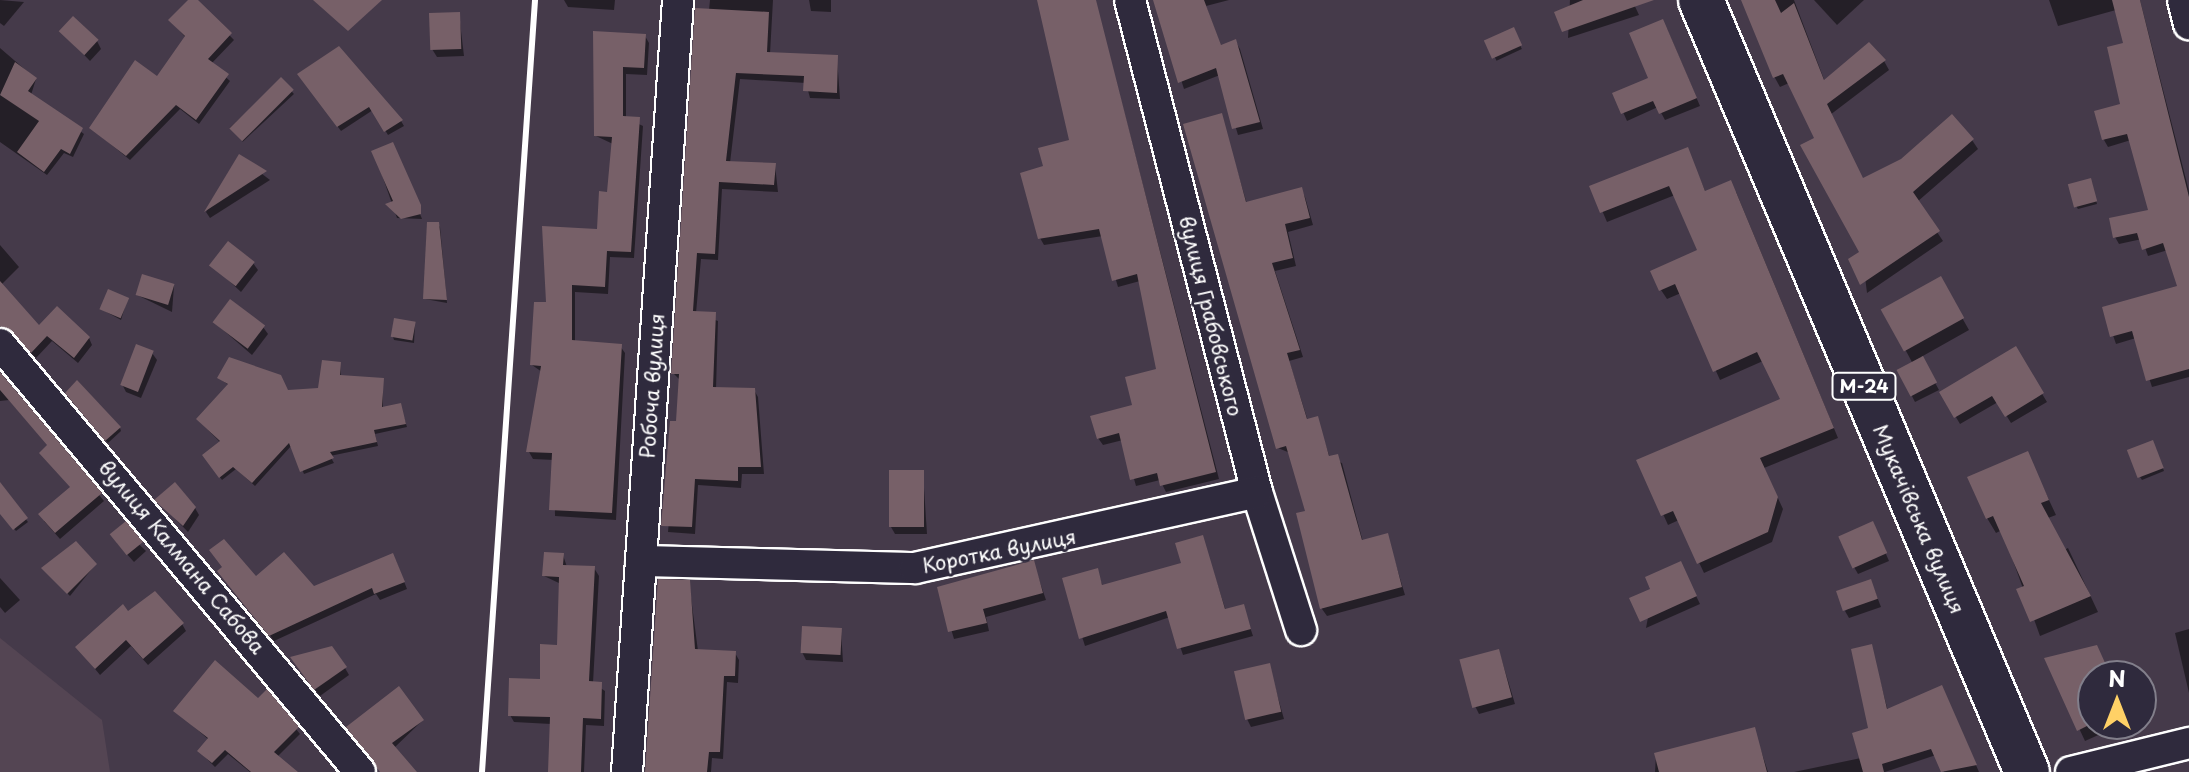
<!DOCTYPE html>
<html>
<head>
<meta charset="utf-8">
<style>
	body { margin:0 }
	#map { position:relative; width:2189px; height:772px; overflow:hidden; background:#453a4a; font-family:"Playpen Sans",sans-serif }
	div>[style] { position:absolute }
	.built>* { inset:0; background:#544553 }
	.shadow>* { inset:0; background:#0007; transform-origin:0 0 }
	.building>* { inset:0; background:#776068; transform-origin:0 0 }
	.roads { filter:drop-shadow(2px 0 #fff) drop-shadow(-2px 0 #fff) drop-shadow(0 2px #fff) drop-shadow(0 -2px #fff) }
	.minor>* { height:30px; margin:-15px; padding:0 15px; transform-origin:15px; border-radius:15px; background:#2f2a3d }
	.highway>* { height:44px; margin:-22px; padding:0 22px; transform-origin:22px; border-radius:22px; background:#2f2a3d }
	.rail>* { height:6px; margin:-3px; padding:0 3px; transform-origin:3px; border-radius:3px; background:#fff }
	span { translate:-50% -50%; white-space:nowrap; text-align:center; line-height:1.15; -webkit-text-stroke:6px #2f2a3d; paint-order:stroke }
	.shield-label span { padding:2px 6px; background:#2f2a3d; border:2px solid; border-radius:6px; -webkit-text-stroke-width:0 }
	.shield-label { font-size:18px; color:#fff; font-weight:700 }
	.street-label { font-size:20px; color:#fff }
	.north { position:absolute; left:2077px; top:660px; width:80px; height:80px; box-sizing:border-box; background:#2f2a3d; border:2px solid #827f8b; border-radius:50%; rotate:0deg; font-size:22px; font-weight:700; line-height:32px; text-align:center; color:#fff }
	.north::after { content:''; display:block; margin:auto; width:28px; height:36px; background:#ffd166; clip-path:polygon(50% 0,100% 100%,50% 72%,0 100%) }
</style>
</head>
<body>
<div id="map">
	<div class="built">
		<div style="clip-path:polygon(0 638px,102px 720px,110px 772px,0 772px)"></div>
	</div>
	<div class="shadow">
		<div style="clip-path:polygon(0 0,24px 2px,4px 26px,0 23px)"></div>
		<div style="clip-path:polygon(195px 0,234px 40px,211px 64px,230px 81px,199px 124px,180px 109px,130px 160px,91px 128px,158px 79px,186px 38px,171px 21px)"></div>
		<div style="clip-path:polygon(564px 0,615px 0,614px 10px,568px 7px)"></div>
		<div style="clip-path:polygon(710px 0,773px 0,770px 54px,837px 57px,840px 99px,810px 98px,806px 83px,740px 79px,730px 163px,775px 165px,778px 192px,722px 189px,718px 260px,701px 259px,696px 313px,718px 321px,716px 389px,754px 390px,758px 397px,764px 474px,742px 474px,741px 488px,698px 485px,695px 534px,668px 532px,681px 381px,673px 373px)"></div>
		<div style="clip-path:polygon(809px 0,831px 0,831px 12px,811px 11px)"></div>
		<div style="clip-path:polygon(1038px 0,1095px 0,1219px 479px,1166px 492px,1160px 480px,1136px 486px,1123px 440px,1103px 445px,1098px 438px,1135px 406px,1159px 370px,1140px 281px,1118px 287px,1103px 236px,1044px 245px,1040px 238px,1045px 168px,1072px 141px)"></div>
		<div style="clip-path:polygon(1156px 0,1229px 0,1206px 6px,1221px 47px,1236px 42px,1240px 49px,1263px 129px,1238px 135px,1220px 75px,1184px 89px)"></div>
		<div style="clip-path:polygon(1570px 0,1632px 0,1639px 15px,1568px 38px)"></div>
		<div style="clip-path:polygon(1742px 0,1794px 0,1825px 82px,1884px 61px,1889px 70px,1830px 115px,1863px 180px,1972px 140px,1978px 149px,1917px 202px,1943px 241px,1867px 293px,1862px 252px,1816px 139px,1789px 83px,1780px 87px,1775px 78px)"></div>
		<div style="clip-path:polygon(1814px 0,1864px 0,1837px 25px)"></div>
		<div style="clip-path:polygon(2049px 0,2140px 0,2189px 191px,2189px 377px,2152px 387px,2136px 338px,2116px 344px,2104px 309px,2179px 287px,2168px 250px,2148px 256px,2142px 239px,2119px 244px,2115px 237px,2151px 211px,2131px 140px,2108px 147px,2104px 140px,2122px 106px,2126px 45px,2116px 10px,2058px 26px)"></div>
		<div style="clip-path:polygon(459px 14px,464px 56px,437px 57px,432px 49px)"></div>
		<div style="clip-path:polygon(1667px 29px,1700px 106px,1665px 120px,1658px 107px,1627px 121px,1615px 94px,1650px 79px)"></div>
		<div style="left:1513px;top:30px;width:21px;height:28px;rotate:65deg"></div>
		<div style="clip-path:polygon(62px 32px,97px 41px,101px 49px,90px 61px)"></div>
		<div style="clip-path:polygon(595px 33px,645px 36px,649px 43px,647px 75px,626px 74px,626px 118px,643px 126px,634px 258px,610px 257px,608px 294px,575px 292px,575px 342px,620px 346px,625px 353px,616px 520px,555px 516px,554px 460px,533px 459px,529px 452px,542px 372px,532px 365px,599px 231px,608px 194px,613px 144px,596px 136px)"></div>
		<div style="clip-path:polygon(0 48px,36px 79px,31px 95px,84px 134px,73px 157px,64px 153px,47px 175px,0 142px)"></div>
		<div style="clip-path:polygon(339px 48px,401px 121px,404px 126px,388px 135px,373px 110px,341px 131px,302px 79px)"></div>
		<div style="left:281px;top:80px;width:19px;height:70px;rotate:47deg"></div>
		<div style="clip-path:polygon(1221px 116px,1247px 204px,1301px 189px,1305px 197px,1313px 225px,1288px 232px,1296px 266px,1275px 271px,1303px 357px,1289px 361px,1308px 421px,1317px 419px,1330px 458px,1342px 463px,1363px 542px,1387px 535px,1405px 595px,1327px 616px,1322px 609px,1298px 515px,1308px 512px,1290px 453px,1278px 448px)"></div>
		<div style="clip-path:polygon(395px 149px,422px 219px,397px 218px,374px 152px)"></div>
		<div style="clip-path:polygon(1687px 149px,1706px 193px,1736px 192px,1838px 438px,1764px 468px,1783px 509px,1772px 542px,1704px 573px,1679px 520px,1668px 525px,1639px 461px,1782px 400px,1763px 361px,1720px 380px,1681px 293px,1667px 299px,1661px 290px,1653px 272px,1699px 251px,1675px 195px,1607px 222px,1592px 187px)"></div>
		<div style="clip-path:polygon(240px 157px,270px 180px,210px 218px,206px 212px)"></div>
		<div style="clip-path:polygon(2092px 183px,2097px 204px,2078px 209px,2076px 206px)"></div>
		<div style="clip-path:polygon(438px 224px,440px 227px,447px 303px,425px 299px)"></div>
		<div style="clip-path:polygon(0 245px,19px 267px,1px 285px,39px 328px,89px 338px,92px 345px,78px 363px,52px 341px,36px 358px,10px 332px,0 338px)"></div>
		<div style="clip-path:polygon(253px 263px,258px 270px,241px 292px,212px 265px)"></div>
		<div style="clip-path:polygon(1940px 279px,1969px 330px,1921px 357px,1939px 390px,1915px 402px,1899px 371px,1913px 364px,1884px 310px)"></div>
		<div style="clip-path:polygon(174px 286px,172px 312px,137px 295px)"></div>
		<div style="clip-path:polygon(127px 300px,121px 320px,101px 309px)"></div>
		<div style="clip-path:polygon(215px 323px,263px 327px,268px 334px,252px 355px)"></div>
		<div style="clip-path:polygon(415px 324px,414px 343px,394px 340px,393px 337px)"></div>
		<div style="clip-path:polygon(2015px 349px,2047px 402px,2011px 423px,1998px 402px,1960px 424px,1941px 392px)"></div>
		<div style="clip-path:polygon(152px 353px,157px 360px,141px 398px,126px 392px,122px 384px)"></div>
		<div style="clip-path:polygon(340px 364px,341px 377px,383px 380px,383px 409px,400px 405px,407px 427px,375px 434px,378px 446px,330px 456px,334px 463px,304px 474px,292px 445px,255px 486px,236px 469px,222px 480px,204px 456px,221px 443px,198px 420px,230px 386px,219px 378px,287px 392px,320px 390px)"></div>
		<div style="clip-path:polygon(0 375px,104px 501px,60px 539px,44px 521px,72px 488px,41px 454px,49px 446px,9px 400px,0 401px)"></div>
		<div style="clip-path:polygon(69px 396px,120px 428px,121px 431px,108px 443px)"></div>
		<div style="clip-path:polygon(2154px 446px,2164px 471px,2142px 480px,2140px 477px)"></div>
		<div style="clip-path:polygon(2027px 453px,2056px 515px,2048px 518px,2062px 551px,2068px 548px,2098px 612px,2040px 636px,2002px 530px,1996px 533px,1987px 518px)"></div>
		<div style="clip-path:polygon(923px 472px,927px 534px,895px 534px,891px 527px)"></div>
		<div style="clip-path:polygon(0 486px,28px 522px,16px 531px,0 512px)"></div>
		<div style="clip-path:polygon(157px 500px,195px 508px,199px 515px,188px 532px)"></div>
		<div style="clip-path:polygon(122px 528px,146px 551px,134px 562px,117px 543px)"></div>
		<div style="clip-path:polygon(1876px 531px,1889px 561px,1858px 574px,1854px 567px)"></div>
		<div style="clip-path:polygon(1202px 537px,1226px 611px,1243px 606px,1253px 636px,1183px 655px,1170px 617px,1085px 646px,1064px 580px,1097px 571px,1103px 587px,1184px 564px)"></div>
		<div style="clip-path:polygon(563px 555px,567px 567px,594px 568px,599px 576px,593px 683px,605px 691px,604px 726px,586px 725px,584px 772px,549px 772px,551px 724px,514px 722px,510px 715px,542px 682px,559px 647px,561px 584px,544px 576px)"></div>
		<div style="clip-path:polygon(216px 557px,255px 578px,313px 588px,396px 561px,407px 589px,380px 600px,376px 594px,274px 641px)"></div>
		<div style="clip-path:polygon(1033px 562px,1046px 600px,986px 617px,989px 631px,954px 639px,939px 588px)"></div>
		<div style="clip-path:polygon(95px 565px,70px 596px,46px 572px)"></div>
		<div style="clip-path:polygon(1684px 571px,1700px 604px,1646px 628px,1653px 590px)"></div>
		<div style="clip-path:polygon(0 578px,20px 600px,5px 613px,0 607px)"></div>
		<div style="clip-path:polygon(689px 582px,698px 651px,735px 653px,739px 660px,738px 683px,727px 682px,723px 759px,712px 758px,711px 772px,646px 772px)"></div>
		<div style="clip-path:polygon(1874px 589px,1881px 607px,1849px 618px,1845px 611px)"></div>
		<div style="clip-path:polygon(128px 614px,182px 624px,186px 631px,148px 665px,131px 646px,100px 675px,77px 647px)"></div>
		<div style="clip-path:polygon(2189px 629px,2189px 693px,2175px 633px)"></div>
		<div style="clip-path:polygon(841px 630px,843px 662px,806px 660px,802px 652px)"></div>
		<div style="clip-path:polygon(1871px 647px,1888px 711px,1945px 694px,1979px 772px,1944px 772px,1936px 755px,1885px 772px,1794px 772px,1861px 758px,1871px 730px)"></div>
		<div style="clip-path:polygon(1499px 651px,1515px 704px,1479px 714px,1475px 706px)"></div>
		<div style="clip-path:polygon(2047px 660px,2110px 676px,2093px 676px,2093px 724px,2123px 724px,2085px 741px)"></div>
		<div style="clip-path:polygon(297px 665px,345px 668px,349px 675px,320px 696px)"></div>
		<div style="clip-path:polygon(1269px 666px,1284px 719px,1251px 727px,1247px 719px)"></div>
		<div style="clip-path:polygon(267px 692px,300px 734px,277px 757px,291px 772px,250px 772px,228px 754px,215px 767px,199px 751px,209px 740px,176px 711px,259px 701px)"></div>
		<div style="clip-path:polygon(422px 721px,394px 748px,408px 772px,382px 772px,351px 732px)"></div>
		<div style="clip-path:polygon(1754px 729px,1768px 772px,1655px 772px,1656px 755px)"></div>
	</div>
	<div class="building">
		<div style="clip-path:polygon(188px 0,198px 0,232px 33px,208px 59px,229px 74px,196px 120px,176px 105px,126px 156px,89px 128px,135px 60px,157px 76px,185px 36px,168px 20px)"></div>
		<div style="clip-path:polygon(313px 0,382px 0,348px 31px)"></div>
		<div style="clip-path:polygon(1037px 0,1096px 0,1216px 472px,1160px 486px,1157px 473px,1130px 480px,1119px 433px,1097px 439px,1090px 416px,1132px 405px,1125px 377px,1156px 369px,1137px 274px,1112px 281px,1099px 229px,1038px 239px,1020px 173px,1043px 166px,1038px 148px,1069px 140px)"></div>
		<div style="clip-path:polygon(1153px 0,1204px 0,1221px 45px,1236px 39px,1260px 122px,1232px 129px,1216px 68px,1178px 83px)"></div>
		<div style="clip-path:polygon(1583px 0,1654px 0,1562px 32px,1554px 12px)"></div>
		<div style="clip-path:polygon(1741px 0,1775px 0,1781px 13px,1794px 3px,1824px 80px,1869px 42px,1886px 60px,1827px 104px,1863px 178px,1901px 159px,1952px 114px,1974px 139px,1913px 192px,1940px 231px,1860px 285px,1848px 259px,1859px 252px,1800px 145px,1814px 138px,1783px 74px,1773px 78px)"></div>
		<div style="clip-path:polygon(2112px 0,2140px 0,2189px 197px,2189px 369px,2146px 381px,2132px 331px,2110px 337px,2102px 307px,2177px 286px,2163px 243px,2142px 250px,2137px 233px,2113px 238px,2109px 218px,2148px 210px,2127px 134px,2102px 140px,2094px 111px,2120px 104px,2107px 47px,2123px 43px)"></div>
		<div style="clip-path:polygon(695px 8px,769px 12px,767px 52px,838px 55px,837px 93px,803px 91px,804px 76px,736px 73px,726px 161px,776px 163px,774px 185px,719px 182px,715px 254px,697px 253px,693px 311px,716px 312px,713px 387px,755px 388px,761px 467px,738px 467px,738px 481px,695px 479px,692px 527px,661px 526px,670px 421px,676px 421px,679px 374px,671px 374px)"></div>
		<div style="left:460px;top:12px;width:37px;height:31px;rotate:88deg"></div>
		<div style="left:73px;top:16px;width:35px;height:21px;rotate:43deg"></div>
		<div style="clip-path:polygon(1663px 19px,1697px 98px,1659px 114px,1653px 101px,1621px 114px,1612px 93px,1648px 78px,1629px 33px)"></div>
		<div style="left:1514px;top:27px;width:20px;height:33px;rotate:66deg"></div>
		<div style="clip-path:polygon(593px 31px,646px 34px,644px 68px,623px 67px,623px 116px,640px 117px,631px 252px,607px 251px,605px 287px,572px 285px,572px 340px,622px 344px,612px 513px,549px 510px,552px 453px,526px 452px,541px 366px,530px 365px,534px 302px,546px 302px,542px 226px,597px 229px,599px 191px,607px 192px,612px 137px,594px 136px)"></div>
		<div style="clip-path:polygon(339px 46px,383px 97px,403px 120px,384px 132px,369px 107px,337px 127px,297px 74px)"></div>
		<div style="clip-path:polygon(15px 62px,37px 78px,28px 91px,83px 128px,70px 154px,61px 149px,44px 172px,17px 152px,39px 121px,0 95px)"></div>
		<div style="left:281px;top:77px;width:18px;height:73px;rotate:45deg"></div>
		<div style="clip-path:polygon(1222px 113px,1246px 202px,1302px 187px,1310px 218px,1285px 224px,1293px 258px,1272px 263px,1300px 350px,1287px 353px,1307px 419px,1318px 416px,1329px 456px,1338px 454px,1362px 540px,1388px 533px,1402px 587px,1320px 609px,1296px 513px,1305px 511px,1286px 446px,1276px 449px,1183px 124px)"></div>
		<div style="clip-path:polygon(393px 142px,421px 205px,421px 214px,401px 219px,385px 204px,393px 201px,371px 151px)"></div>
		<div style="clip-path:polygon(1688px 147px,1705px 191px,1731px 180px,1834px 428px,1760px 458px,1778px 497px,1768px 532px,1697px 564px,1673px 511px,1661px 516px,1636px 460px,1780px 399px,1757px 352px,1713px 372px,1675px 284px,1659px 291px,1650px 271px,1697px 250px,1669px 186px,1600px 213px,1589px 186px)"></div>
		<div style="clip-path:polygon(239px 154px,267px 171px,204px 212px)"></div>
		<div style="left:2091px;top:178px;width:24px;height:24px;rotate:75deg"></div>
		<div style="clip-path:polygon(427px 222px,439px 222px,447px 300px,423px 299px)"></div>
		<div style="left:228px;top:241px;width:34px;height:31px;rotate:38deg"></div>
		<div style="left:142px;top:274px;width:34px;height:22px;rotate:17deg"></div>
		<div style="left:1941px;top:276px;width:48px;height:69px;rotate:61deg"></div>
		<div style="clip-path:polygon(0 281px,39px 325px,57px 306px,90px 337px,74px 358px,47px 336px,31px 353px,0 326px)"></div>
		<div style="left:108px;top:289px;width:23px;height:22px;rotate:23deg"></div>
		<div style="left:230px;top:299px;width:44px;height:29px;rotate:37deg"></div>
		<div style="left:394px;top:318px;width:22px;height:19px;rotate:10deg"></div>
		<div style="left:136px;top:344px;width:19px;height:44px;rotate:21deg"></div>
		<div style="clip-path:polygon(2016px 346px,2044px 393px,2005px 417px,1992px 396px,1954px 418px,1939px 392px)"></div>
		<div style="left:1923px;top:356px;width:30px;height:30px;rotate:62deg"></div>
		<div style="clip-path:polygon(229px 357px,281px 375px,288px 390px,318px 388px,322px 360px,341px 362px,340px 375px,384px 378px,382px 407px,401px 403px,406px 424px,374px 430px,377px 442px,330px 452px,334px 458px,300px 472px,289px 443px,252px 483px,233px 467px,219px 478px,202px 455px,220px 441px,196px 419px,228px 384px,217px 378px)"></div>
		<div style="clip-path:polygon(0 372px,102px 493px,55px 533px,38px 514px,70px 487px,39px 453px,47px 445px,0 390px)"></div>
		<div style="clip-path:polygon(77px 380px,121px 427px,105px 441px,65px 393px)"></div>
		<div style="left:2153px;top:440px;width:30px;height:28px;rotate:69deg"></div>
		<div style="clip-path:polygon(2028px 451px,2049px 500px,2041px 503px,2091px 596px,2030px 622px,2016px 589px,2024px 586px,1993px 516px,1986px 519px,1967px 477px)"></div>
		<div style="left:889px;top:470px;width:35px;height:57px"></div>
		<div style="clip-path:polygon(0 482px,28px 518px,13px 530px,0 514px)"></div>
		<div style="clip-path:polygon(175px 482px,196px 507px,183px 526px,154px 500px)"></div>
		<div style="left:126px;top:521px;width:27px;height:21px;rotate:51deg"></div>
		<div style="left:1873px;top:521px;width:35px;height:38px;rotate:66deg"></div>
		<div style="clip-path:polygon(1203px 535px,1225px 609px,1244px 604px,1251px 629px,1177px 649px,1166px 611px,1079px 639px,1062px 578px,1098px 568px,1102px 585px,1181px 563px,1175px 543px)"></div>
		<div style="clip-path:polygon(224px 539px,256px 576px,284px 552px,314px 586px,393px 553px,405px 582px,374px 594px,372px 588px,269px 636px,217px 571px,222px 567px,209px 550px)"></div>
		<div style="clip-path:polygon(76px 541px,97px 564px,67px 594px,41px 568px)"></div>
		<div style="clip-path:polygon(544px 552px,564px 553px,563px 565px,595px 566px,589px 681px,602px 682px,601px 719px,583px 718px,581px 772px,548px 772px,550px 717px,508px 716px,509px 678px,540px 679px,540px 644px,557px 645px,559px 577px,542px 576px)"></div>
		<div style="clip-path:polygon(1034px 560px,1043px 593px,983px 609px,987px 623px,948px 632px,937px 587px)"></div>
		<div style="clip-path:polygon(1681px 561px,1697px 596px,1640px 622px,1629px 598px,1650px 589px,1645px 577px)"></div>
		<div style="clip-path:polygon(658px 579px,690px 580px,695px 649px,736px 651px,735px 676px,724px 676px,720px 752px,709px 752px,707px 772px,645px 772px)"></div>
		<div style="left:1871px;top:579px;width:21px;height:37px;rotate:71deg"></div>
		<div style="clip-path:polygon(155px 591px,184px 623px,143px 659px,126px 640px,95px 669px,75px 647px,123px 604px,128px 611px)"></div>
		<div style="left:802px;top:626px;width:40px;height:27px;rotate:3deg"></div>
		<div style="clip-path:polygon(1872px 644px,1887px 709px,1942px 685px,1977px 765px,1941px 772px,1931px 749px,1882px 764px,1884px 772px,1863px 772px,1852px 733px,1868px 728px,1851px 649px)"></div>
		<div style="clip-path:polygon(2097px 645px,2111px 676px,2093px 676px,2093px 723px,2077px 731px,2044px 658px)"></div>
		<div style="clip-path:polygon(332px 646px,347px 667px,314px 690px,290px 657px)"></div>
		<div style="left:1499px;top:649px;width:50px;height:41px;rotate:75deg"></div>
		<div style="clip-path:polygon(215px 660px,258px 698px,267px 689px,299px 727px,274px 752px,298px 772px,251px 772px,225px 750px,212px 763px,197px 751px,208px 738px,173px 711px)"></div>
		<div style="left:1270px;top:663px;width:50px;height:37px;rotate:77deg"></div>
		<div style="clip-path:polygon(399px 686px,424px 720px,392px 743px,417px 772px,380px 772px,346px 727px)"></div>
		<div style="clip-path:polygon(1755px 727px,1767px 772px,1659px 772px,1654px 753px)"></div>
	</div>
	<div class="roads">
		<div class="minor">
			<div style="left:1130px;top:0;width:508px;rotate:75.53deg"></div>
			<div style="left:1257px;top:492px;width:145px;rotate:72.3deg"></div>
			<div style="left:2183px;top:0;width:25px;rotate:76deg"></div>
			<div style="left:0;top:344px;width:559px;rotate:49.93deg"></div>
			<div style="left:641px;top:561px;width:274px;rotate:1.5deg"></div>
			<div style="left:915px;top:568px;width:350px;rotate:-12.5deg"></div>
			<div style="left:627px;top:772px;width:774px;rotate:-86.22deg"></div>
			<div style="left:2071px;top:772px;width:122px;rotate:-13.8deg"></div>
		</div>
		<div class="highway">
			<div style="left:1701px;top:0;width:838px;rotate:67.11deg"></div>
		</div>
	</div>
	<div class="rail">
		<div style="left:482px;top:772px;width:774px;rotate:-86.07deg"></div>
	</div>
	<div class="shield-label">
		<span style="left:1864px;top:386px">М-24</span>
	</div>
	<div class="street-label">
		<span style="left:1211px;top:316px;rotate:76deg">вулиця Грабовського</span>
		<span style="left:652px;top:386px;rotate:-86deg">Робоча вулиця</span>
		<span style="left:1919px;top:519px;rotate:67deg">Мукачівська вулиця</span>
		<span style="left:999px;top:551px;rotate:-11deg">Коротка вулиця</span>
		<span style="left:182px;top:557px;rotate:50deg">вулиця Калмана Сабова</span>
	</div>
	<div class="north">N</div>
</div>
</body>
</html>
